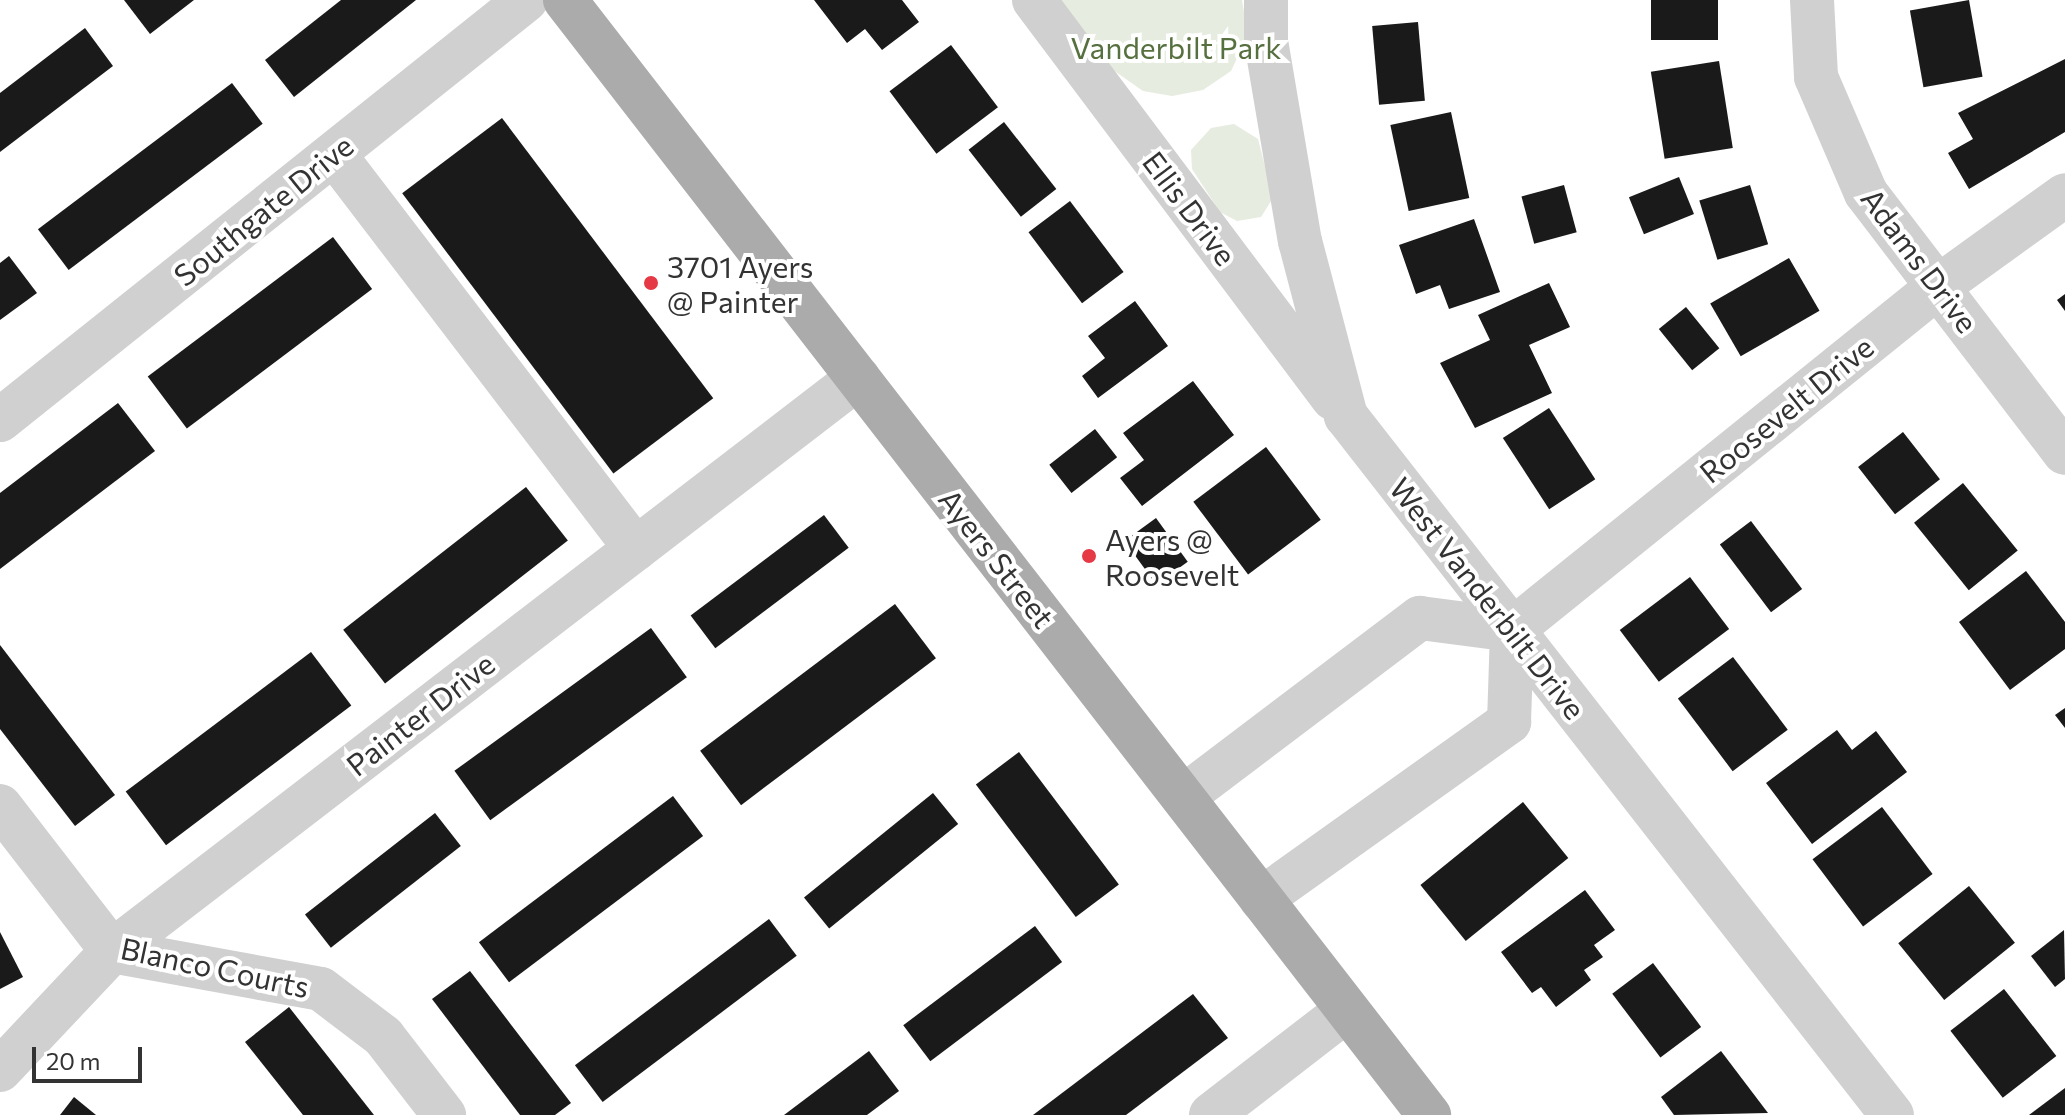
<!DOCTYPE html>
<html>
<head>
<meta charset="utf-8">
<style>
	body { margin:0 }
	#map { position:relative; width:2065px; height:1115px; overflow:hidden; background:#fff; font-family:Commissioner,sans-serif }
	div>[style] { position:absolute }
	.green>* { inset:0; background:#e6ecdf }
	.building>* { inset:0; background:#1a1a1a; transform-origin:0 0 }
	.minor>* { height:44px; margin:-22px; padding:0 22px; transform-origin:22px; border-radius:22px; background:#d0d0d0 }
	.major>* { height:44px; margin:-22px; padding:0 22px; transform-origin:22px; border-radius:22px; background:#ababab }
	.dots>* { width:22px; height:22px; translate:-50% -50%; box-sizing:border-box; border:4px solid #fff; border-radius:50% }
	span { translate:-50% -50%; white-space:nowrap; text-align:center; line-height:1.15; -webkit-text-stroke:8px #fff; paint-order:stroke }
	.park-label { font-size:30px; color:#56703f }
	.street-label { font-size:30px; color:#333 }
	.poi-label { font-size:30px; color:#333 }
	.left { translate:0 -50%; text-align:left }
	.scale { position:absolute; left:32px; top:1047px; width:110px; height:36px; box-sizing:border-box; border:4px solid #333; border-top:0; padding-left:10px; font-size:24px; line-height:28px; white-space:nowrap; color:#333; -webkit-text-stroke:6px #fff; paint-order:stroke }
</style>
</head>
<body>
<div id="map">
	<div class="green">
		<div style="clip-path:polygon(1061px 0,1242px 0,1248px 35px,1231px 71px,1203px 90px,1172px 96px,1143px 91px,1113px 70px)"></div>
		<div style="clip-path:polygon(1234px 124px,1258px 139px,1273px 198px,1261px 217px,1237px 221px,1220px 212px,1192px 169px,1191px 150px,1211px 128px)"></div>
	</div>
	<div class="building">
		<div style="clip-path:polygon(124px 0,194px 0,150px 34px)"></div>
		<div style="clip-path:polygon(341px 0,416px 0,294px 97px,265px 60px)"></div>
		<div style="clip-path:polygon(814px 0,902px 0,919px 22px,882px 50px,865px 29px,847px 43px)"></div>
		<div style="left:1651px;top:0;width:67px;height:40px"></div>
		<div style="left:1969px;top:0;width:78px;height:60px;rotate:80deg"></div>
		<div style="left:1418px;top:22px;width:79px;height:46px;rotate:85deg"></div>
		<div style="clip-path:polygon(85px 28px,113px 66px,0 152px,0 93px)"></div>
		<div style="left:951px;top:45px;width:78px;height:77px;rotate:53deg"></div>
		<div style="clip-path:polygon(2065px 59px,2065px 132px,1969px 189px,1948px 153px,1973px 139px,1958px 113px)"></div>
		<div style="left:1719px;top:61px;width:88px;height:69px;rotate:81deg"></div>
		<div style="left:232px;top:83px;width:51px;height:243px;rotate:53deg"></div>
		<div style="left:1451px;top:112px;width:88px;height:62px;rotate:78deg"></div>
		<div style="left:502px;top:118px;width:351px;height:125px;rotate:53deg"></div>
		<div style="left:1004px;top:122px;width:85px;height:45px;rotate:52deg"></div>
		<div style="left:1679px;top:177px;width:40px;height:54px;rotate:68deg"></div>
		<div style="left:1564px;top:185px;width:49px;height:44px;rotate:75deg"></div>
		<div style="left:1750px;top:185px;width:62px;height:53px;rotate:73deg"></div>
		<div style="left:1070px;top:201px;width:89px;height:52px;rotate:53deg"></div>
		<div style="clip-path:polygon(1474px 219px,1500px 292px,1449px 309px,1440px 285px,1416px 294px,1399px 245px)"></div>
		<div style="left:333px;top:237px;width:65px;height:232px;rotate:53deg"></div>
		<div style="clip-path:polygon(9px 256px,37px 293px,0 320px,0 263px)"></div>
		<div style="left:1789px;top:258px;width:61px;height:91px;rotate:60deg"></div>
		<div style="clip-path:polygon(1549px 283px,1570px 327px,1529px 345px,1552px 393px,1475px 428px,1440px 363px,1490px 340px,1478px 315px)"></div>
		<div style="clip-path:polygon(2065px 294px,2065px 311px,2057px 300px)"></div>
		<div style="clip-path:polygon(1135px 301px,1168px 346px,1098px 398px,1082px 376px,1105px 358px,1088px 336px)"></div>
		<div style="left:1686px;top:307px;width:53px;height:35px;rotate:51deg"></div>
		<div style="clip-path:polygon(1193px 381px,1234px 435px,1142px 506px,1120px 478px,1144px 460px,1123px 433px)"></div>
		<div style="clip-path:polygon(118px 403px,155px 451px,0 569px,0 493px)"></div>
		<div style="left:1549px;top:408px;width:85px;height:55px;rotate:57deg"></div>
		<div style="left:1095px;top:429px;width:36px;height:58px;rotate:52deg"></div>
		<div style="left:1903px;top:432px;width:60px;height:57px;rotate:52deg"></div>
		<div style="left:1266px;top:447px;width:91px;height:91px;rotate:53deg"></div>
		<div style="left:1963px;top:483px;width:87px;height:63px;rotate:51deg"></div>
		<div style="left:526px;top:487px;width:68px;height:232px;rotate:52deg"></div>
		<div style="left:824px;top:515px;width:41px;height:167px;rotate:53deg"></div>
		<div style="left:1156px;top:518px;width:54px;height:39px;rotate:54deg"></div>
		<div style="left:1751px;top:521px;width:85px;height:39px;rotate:53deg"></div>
		<div style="clip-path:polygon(2026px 571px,2065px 622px,2065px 649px,2010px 690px,1959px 622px)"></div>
		<div style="left:1690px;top:577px;width:65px;height:88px;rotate:53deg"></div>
		<div style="left:895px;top:604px;width:68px;height:244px;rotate:53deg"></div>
		<div style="left:651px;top:628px;width:61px;height:243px;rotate:54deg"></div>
		<div style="clip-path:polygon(0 645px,115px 795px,75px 826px,0 729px)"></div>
		<div style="left:311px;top:652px;width:67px;height:232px;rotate:53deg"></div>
		<div style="left:1733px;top:657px;width:91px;height:69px;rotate:53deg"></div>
		<div style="clip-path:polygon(2065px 708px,2065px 728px,2055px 715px)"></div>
		<div style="clip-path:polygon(1837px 730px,1852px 750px,1876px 731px,1907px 772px,1812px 844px,1766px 783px)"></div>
		<div style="left:1019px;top:752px;width:166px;height:54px;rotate:53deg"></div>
		<div style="left:933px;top:793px;width:40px;height:166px;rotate:51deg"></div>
		<div style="left:673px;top:796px;width:50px;height:243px;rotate:53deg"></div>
		<div style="left:1523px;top:802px;width:72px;height:132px;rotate:51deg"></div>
		<div style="left:1882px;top:807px;width:84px;height:87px;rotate:53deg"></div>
		<div style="left:435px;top:813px;width:42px;height:165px;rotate:52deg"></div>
		<div style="left:1969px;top:886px;width:73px;height:91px;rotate:51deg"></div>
		<div style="clip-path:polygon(1585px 890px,1615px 930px,1594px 945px,1603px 957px,1584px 970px,1591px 980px,1556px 1007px,1541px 987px,1532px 993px,1501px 952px)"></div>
		<div style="left:769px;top:919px;width:46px;height:243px;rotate:53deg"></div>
		<div style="left:1035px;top:926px;width:45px;height:165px;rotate:53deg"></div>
		<div style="clip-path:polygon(2064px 930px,2065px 979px,2055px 987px,2031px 956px)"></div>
		<div style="clip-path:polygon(0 932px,23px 977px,0 989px)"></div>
		<div style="left:1653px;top:963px;width:80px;height:51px;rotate:53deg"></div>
		<div style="clip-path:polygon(470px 971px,571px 1103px,555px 1115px,520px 1115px,432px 999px)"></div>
		<div style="left:2004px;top:989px;width:85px;height:68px;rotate:52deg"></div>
		<div style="clip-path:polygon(1193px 994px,1228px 1038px,1126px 1115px,1033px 1115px)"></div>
		<div style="clip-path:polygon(289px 1007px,374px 1115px,303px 1115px,245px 1042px)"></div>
		<div style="clip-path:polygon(869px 1051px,899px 1091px,867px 1115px,784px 1115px)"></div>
		<div style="clip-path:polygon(1721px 1051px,1768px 1113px,1674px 1115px,1661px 1097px)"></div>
		<div style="clip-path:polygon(2065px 1088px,2065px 1115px,2029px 1115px)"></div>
		<div style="clip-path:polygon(74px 1097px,96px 1115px,60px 1115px)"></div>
	</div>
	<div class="minor">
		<div style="left:1034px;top:0;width:498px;rotate:53.1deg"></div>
		<div style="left:1266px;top:0;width:41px;rotate:90deg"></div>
		<div style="left:1266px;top:41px;width:203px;rotate:80.4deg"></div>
		<div style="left:1300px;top:241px;width:181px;rotate:75.3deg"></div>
		<div style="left:1346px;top:416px;width:887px;rotate:52.01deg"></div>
		<div style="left:1812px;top:0;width:77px;rotate:87deg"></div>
		<div style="left:1816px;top:77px;width:126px;rotate:66.7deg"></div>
		<div style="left:1866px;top:193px;width:327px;rotate:52.6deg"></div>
		<div style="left:334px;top:154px;width:497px;rotate:52.6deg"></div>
		<div style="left:0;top:420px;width:673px;rotate:-38.61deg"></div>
		<div style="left:1183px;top:797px;width:297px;rotate:-37.1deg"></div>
		<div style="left:1420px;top:618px;width:93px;rotate:7.4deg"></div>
		<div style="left:1512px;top:630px;width:548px;rotate:-38.86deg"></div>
		<div style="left:1939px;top:286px;width:155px;rotate:-35.8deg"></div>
		<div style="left:0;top:806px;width:183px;rotate:52.3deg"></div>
		<div style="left:112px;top:951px;width:212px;rotate:10.3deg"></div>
		<div style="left:321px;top:989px;width:78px;rotate:37.2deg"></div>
		<div style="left:383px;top:1036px;width:100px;rotate:52.3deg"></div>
		<div style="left:1261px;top:899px;width:305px;rotate:-35.5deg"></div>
		<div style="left:1509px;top:722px;width:92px;rotate:-88.1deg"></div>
		<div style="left:0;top:1070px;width:163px;rotate:-46.7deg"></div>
		<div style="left:112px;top:951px;width:941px;rotate:-37.53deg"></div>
		<div style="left:1211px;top:1115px;width:172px;rotate:-37.7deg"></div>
	</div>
	<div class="major">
		<div style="left:565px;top:0;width:1411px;rotate:52.23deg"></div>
	</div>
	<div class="dots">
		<div style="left:651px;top:283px;background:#e63946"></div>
		<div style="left:1089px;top:556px;background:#e63946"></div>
	</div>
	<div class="park-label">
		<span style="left:1176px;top:47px">Vanderbilt Park</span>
	</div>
	<div class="street-label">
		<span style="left:1190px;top:208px;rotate:53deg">Ellis Drive</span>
		<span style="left:263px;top:210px;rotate:-39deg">Southgate Drive</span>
		<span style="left:1920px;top:260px;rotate:53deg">Adams Drive</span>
		<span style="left:1786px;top:409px;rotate:-39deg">Roosevelt Drive</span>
		<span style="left:997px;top:558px;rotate:52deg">Ayers Street</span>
		<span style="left:1488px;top:598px;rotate:52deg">West Vanderbilt Drive</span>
		<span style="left:420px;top:714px;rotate:-38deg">Painter Drive</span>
		<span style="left:215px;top:967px;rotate:12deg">Blanco Courts</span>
	</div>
	<div class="poi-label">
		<span class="left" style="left:667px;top:283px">3701 Ayers<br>@ Painter</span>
		<span class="left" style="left:1105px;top:556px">Ayers @<br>Roosevelt</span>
	</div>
	<div class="scale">20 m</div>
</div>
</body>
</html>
